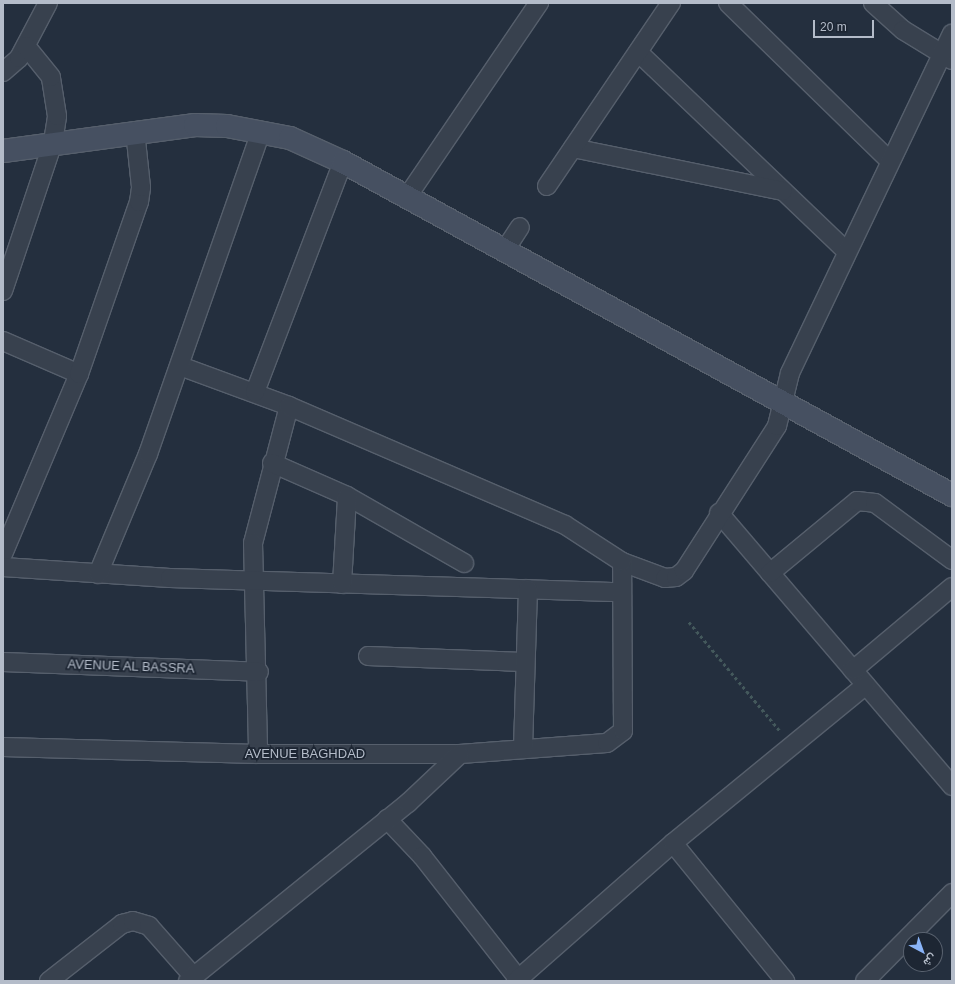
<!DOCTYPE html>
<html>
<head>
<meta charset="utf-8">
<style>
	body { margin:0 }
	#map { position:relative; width:955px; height:984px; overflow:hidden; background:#242f3e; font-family:Helvetica,Vazirmatn,sans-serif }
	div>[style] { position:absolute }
	.path>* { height:2.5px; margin-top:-1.25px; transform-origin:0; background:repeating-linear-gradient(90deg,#44595c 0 3px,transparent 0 6px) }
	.roads { filter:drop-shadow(1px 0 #565f6c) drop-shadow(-1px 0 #565f6c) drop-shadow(0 1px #565f6c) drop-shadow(0 -1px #565f6c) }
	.street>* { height:18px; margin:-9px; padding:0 9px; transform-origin:9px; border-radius:9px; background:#38414e }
	.secondary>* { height:22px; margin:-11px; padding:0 11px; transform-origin:11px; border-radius:11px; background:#465061 }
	span { translate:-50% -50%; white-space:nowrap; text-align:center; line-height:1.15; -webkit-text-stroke:3.5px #1d2633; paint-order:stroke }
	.street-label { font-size:13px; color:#b4bcc9 }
	.frame { position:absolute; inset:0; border:4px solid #b4bcc9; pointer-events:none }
	.north { position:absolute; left:903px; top:932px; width:40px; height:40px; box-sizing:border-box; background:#1d2633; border:1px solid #59626f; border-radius:50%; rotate:139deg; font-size:11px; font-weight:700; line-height:16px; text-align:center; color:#b4bcc9 }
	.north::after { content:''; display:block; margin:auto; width:14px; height:18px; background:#8ab4f8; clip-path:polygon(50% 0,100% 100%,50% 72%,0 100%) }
	.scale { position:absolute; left:813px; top:20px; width:61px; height:18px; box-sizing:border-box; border:2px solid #b4bcc9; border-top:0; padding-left:5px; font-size:12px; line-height:14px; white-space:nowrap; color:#b4bcc9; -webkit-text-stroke:3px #1d2633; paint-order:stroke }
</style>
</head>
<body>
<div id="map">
	<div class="path">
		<div style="left:689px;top:622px;width:142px;rotate:50.1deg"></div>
	</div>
	<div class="roads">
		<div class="street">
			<div style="left:728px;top:3px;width:226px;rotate:44.3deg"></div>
			<div style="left:873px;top:3px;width:40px;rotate:42deg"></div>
			<div style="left:903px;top:30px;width:57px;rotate:31.5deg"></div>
			<div style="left:638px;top:52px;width:289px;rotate:43.7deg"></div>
			<div style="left:3px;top:72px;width:21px;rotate:-41deg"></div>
			<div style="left:19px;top:58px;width:62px;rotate:-62.2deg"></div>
			<div style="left:573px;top:148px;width:214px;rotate:11.6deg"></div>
			<div style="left:547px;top:186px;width:221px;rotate:-55.9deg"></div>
			<div style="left:407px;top:197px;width:235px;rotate:-55.8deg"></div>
			<div style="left:505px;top:250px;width:27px;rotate:-57deg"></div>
			<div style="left:3px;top:291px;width:157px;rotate:-71.4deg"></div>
			<div style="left:53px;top:142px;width:26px;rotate:-81deg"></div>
			<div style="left:57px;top:116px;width:39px;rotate:-99deg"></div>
			<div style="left:51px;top:77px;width:40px;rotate:-129deg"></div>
			<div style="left:3px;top:341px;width:83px;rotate:23.5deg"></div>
			<div style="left:180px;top:366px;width:116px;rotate:20.2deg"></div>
			<div style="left:289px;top:406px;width:142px;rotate:104.7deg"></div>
			<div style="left:253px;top:543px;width:211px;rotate:88.6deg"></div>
			<div style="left:255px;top:392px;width:246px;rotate:-69.1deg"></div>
			<div style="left:272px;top:463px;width:82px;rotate:23.7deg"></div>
			<div style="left:347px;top:496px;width:135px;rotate:29.8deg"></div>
			<div style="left:719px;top:513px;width:359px;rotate:49.5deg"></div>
			<div style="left:3px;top:554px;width:195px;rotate:-67.1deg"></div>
			<div style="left:79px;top:374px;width:182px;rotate:-70.8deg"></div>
			<div style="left:139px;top:202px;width:15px;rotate:-82deg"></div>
			<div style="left:141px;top:187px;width:56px;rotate:-96.1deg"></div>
			<div style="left:622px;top:562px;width:46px;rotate:20.4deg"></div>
			<div style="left:665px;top:578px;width:11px;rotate:-5deg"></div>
			<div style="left:676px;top:577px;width:10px;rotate:-37deg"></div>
			<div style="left:684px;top:571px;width:172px;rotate:-57.3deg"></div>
			<div style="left:777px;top:426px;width:55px;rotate:-76.2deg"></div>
			<div style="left:790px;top:373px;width:376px;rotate:-64.5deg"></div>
			<div style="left:3px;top:567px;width:167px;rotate:3.8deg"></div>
			<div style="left:170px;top:578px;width:450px;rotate:1.8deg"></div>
			<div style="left:770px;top:573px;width:113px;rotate:-39.6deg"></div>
			<div style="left:857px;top:501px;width:18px;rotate:6deg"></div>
			<div style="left:875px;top:503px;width:96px;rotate:36.5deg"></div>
			<div style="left:98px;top:574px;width:130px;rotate:-67.4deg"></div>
			<div style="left:148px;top:454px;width:342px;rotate:-70.7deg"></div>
			<div style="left:342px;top:584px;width:88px;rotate:-86.7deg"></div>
			<div style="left:368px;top:656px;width:156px;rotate:2.2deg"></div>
			<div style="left:3px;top:662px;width:256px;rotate:2.2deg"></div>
			<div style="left:853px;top:670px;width:129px;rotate:-40deg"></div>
			<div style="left:3px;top:747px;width:255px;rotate:1.6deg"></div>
			<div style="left:258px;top:754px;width:202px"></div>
			<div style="left:460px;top:754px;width:147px;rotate:-4.3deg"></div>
			<div style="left:607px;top:743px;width:20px;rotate:-37deg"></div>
			<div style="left:623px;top:731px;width:169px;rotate:-90.3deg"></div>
			<div style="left:622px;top:562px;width:68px;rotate:-147deg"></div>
			<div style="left:565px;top:525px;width:301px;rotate:-156.7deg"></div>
			<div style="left:523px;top:748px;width:159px;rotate:-88.2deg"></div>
			<div style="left:387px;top:819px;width:51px;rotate:46.6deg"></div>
			<div style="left:422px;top:856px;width:159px;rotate:51.9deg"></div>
			<div style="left:673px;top:843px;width:178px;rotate:50.9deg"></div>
			<div style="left:49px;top:981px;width:93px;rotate:-38deg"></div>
			<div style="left:122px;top:924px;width:11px;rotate:-15deg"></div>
			<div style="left:133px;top:921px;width:17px;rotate:17deg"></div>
			<div style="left:149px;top:926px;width:68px;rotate:48.6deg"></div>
			<div style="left:188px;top:981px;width:283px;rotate:-39deg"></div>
			<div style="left:408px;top:803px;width:71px;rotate:-43.3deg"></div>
			<div style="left:516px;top:981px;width:209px;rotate:-41.3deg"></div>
			<div style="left:673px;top:843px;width:249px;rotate:-39.3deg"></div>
			<div style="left:865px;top:981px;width:124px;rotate:-45.3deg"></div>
		</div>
		<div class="secondary">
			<div style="left:3px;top:151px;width:194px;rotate:-7.7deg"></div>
			<div style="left:195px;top:125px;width:32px;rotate:2deg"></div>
			<div style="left:227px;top:126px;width:64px;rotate:10.8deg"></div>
			<div style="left:290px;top:138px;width:58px;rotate:24.4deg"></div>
			<div style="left:343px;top:162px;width:694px;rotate:28.67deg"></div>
		</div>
	</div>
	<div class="street-label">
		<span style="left:131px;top:667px;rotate:2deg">AVENUE AL BASSRA</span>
		<span style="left:305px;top:754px">AVENUE BAGHDAD</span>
	</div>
	<div class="frame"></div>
	<div class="north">ش</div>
	<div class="scale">20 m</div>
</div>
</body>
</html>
